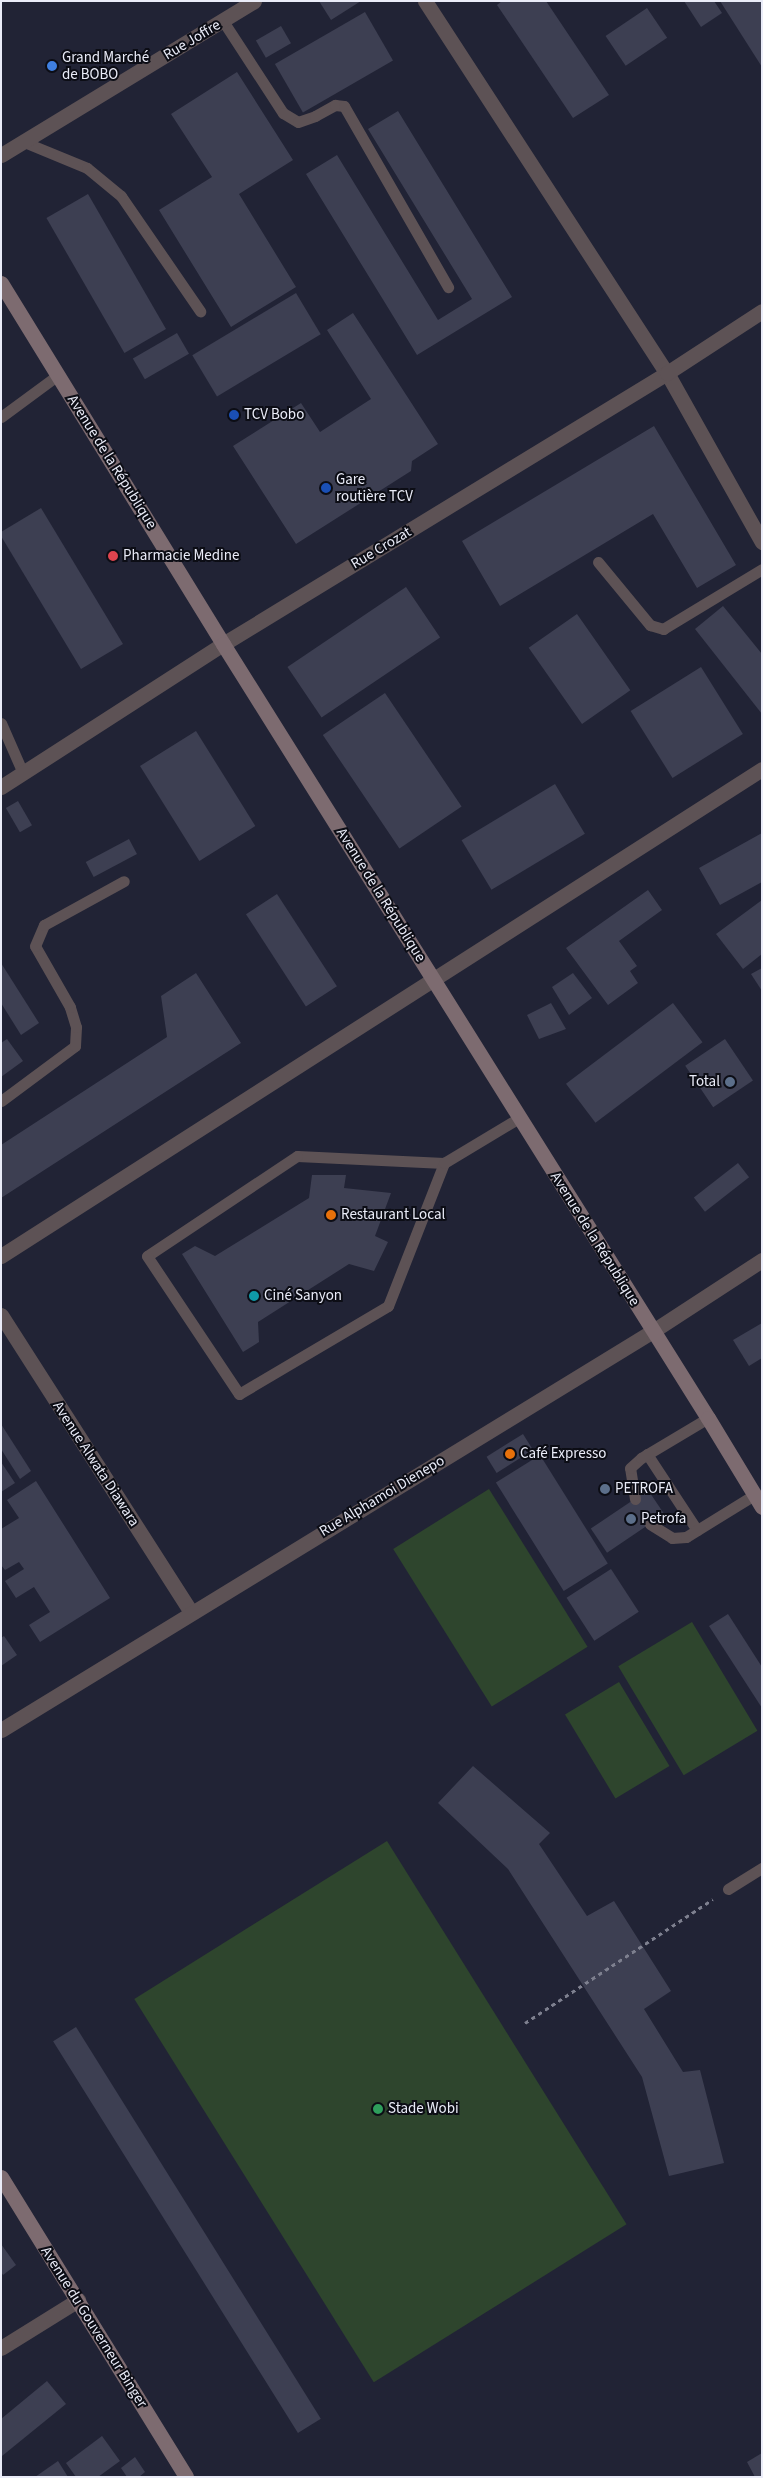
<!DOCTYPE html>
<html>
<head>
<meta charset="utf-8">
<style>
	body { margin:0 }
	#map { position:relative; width:763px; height:2478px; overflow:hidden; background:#212335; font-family:"Source Sans 3",sans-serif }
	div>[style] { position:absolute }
	.green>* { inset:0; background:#2e452d; transform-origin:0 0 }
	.building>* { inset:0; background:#3d3f52; transform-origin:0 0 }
	.path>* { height:3px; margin-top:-1.5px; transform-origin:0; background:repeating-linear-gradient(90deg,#7e808f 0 4px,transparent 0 8px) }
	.lane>* { height:11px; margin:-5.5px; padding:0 5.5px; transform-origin:5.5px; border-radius:5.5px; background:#5d5255 }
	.street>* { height:15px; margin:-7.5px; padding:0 7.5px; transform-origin:7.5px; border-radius:7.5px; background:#5d5255 }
	.secondary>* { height:15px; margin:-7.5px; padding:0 7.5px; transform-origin:7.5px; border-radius:7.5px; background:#7d6b70 }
	.dots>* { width:14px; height:14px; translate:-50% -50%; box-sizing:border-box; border:2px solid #0c0d15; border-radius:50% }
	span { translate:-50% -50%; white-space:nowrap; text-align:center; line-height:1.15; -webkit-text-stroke:4px #0c0d15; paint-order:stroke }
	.street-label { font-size:15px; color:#eaecf8 }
	.poi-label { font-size:15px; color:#eaecf8 }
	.left { translate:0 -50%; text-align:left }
	.right { translate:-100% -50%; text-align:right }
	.frame { position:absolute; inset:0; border:2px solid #eaecf8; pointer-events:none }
</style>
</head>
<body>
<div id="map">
	<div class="green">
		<div style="left:489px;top:1489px;width:186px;height:113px;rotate:58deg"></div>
		<div style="left:692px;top:1622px;width:127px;height:86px;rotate:59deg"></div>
		<div style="left:619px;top:1682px;width:98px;height:63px;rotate:59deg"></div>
		<div style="left:387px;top:1841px;width:452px;height:298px;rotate:58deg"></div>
	</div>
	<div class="building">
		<div style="clip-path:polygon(319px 1px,361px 1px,331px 20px)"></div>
		<div style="clip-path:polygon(502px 1px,546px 1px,609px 95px,573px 118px,497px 5px)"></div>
		<div style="clip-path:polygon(684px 1px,714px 1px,722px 13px,701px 27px)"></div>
		<div style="clip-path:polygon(720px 1px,762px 1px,762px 67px)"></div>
		<div style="left:647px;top:8px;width:36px;height:50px;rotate:56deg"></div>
		<div style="left:365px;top:12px;width:56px;height:104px;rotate:60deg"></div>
		<div style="left:281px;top:26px;width:20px;height:29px;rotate:60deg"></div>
		<div style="clip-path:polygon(237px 72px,293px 160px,239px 194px,296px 287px,231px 327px,159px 210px,212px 177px,171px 114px)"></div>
		<div style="clip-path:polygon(398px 111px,512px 297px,417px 355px,306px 174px,337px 155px,438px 320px,472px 299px,368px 129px)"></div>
		<div style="left:88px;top:194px;width:156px;height:48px;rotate:60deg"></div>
		<div style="left:296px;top:293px;width:48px;height:121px;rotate:59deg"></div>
		<div style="clip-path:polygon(353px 313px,438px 444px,412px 461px,411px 471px,296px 544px,233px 446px,301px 403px,320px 432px,371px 399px,327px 330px)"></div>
		<div style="left:177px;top:333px;width:24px;height:51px;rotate:60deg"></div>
		<div style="clip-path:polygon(654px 426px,736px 565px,697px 588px,653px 514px,500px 606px,462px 541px)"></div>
		<div style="clip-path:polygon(41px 508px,123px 644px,81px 669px,1px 536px,1px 532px)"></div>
		<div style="left:406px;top:587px;width:61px;height:143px;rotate:56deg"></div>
		<div style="clip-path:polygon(723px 606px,762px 654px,762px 714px,695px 629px)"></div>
		<div style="left:577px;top:614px;width:93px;height:59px;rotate:55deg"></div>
		<div style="left:701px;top:667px;width:79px;height:83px;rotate:58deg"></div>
		<div style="left:385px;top:693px;width:137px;height:75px;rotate:56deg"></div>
		<div style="left:196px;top:731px;width:112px;height:66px;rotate:58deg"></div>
		<div style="left:555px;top:784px;width:58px;height:109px;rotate:59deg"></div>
		<div style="left:18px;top:801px;width:28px;height:14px;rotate:60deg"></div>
		<div style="clip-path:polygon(762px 833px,762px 882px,720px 905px,699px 868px)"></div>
		<div style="left:129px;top:839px;width:17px;height:49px;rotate:62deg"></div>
		<div style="clip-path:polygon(648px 890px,662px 910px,619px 941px,637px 966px,630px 971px,638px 983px,608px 1005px,566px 948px)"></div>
		<div style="left:277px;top:894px;width:110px;height:37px;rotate:57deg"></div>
		<div style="clip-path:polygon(762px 900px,762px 954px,743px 969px,716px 934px)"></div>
		<div style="clip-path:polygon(1px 963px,39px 1023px,21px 1035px,1px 1003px)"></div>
		<div style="clip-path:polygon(762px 968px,762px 991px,751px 974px)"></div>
		<div style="clip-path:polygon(196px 973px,241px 1043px,1px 1198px,1px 1145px,167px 1037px,161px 996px)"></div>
		<div style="clip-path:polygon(573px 973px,592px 998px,569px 1015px,552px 987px)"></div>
		<div style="clip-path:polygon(551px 1003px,566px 1029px,539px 1039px,527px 1015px)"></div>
		<div style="left:673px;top:1003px;width:49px;height:134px;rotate:53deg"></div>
		<div style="clip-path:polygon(7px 1039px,23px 1061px,1px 1077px,1px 1043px)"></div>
		<div style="left:725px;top:1039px;width:50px;height:48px;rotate:56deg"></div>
		<div style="left:738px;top:1163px;width:18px;height:56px;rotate:52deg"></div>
		<div style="clip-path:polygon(312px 1175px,346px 1175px,344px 1188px,391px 1193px,375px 1236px,388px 1242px,374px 1271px,349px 1264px,258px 1322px,259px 1342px,243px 1352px,182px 1254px,195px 1246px,215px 1256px,309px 1198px)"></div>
		<div style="clip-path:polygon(762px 1323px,762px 1358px,749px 1366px,733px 1340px)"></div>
		<div style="clip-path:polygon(1px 1424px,31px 1471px,20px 1479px,1px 1449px)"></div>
		<div style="left:523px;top:1434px;width:19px;height:43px;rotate:58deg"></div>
		<div style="left:540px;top:1455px;width:128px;height:52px;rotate:58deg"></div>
		<div style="clip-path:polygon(1px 1462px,15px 1483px,1px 1492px)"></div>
		<div style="clip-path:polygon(36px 1481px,110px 1598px,40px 1642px,29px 1625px,50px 1612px,34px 1587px,16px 1598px,5px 1581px,24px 1569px,19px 1562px,5px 1570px,1px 1565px,1px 1529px,19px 1518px,7px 1500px)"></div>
		<div style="left:648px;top:1490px;width:29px;height:69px;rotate:56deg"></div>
		<div style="left:611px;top:1569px;width:51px;height:53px;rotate:57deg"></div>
		<div style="clip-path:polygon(728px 1614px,762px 1667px,762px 1708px,709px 1626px)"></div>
		<div style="clip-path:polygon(4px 1636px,17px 1655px,1px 1666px,1px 1638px)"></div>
		<div style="clip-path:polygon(473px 1766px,550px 1833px,539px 1844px,587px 1916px,614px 1901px,671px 1991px,644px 2009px,683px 2072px,700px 2070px,724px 2163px,669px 2176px,642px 2077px,508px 1869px,438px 1803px)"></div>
		<div style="left:76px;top:2027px;width:462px;height:27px;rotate:58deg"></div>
		<div style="clip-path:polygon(1px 2244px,16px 2265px,3px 2275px,1px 2272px)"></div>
		<div style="clip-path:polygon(47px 2381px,66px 2404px,2px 2456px,1px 2419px)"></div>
		<div style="clip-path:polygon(102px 2436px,120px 2461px,98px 2477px,76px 2477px,66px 2463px)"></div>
		<div style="clip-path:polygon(762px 2453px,762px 2477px,755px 2477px,747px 2462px)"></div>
		<div style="clip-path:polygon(135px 2457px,145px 2472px,139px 2477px,127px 2477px,121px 2468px)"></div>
		<div style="clip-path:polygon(58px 2461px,68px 2477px,35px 2477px)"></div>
	</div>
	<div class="path">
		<div style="left:525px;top:2023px;width:225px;rotate:-33.4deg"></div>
	</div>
	<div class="lane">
		<div style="left:223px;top:21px;width:110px;rotate:56.9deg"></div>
		<div style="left:283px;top:113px;width:17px;rotate:31deg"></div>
		<div style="left:298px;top:122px;width:18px;rotate:-19deg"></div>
		<div style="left:315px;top:116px;width:23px;rotate:-29deg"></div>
		<div style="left:335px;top:105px;width:9px;rotate:6deg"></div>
		<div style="left:344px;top:106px;width:209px;rotate:60.1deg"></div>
		<div style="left:24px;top:142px;width:68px;rotate:22.4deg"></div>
		<div style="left:87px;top:168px;width:44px;rotate:39.5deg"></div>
		<div style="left:121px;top:196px;width:140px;rotate:55.5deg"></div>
		<div style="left:1px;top:417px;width:71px;rotate:-36.4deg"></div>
		<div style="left:598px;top:562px;width:82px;rotate:50.5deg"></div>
		<div style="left:650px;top:625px;width:14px;rotate:17deg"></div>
		<div style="left:663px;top:629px;width:116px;rotate:-31.2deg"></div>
		<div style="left:1px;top:723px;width:55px;rotate:66.3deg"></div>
		<div style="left:1px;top:1101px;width:92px;rotate:-36.6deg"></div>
		<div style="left:75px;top:1046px;width:19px;rotate:-87deg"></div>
		<div style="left:76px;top:1027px;width:21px;rotate:-107deg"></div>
		<div style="left:70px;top:1007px;width:70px;rotate:-119.8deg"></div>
		<div style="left:35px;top:946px;width:23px;rotate:-67deg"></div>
		<div style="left:44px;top:925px;width:91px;rotate:-28.8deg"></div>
		<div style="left:444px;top:1163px;width:147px;rotate:-177.3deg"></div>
		<div style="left:297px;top:1156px;width:180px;rotate:146.3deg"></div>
		<div style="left:147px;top:1256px;width:166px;rotate:56.3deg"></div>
		<div style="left:239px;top:1394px;width:173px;rotate:-30.6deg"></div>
		<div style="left:388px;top:1306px;width:154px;rotate:-68.6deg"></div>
		<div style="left:444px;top:1163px;width:87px;rotate:-31deg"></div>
		<div style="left:647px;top:1454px;width:91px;rotate:56.7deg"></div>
		<div style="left:635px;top:1499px;width:31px;rotate:-99deg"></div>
		<div style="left:630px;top:1468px;width:15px;rotate:-42deg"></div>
		<div style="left:641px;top:1458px;width:78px;rotate:-30.8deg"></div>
		<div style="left:650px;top:1524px;width:26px;rotate:32deg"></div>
		<div style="left:672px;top:1538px;width:14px;rotate:-4deg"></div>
		<div style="left:686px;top:1537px;width:80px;rotate:-31.7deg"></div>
		<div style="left:728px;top:1889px;width:40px;rotate:-32deg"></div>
	</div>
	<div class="street">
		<div style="left:425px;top:1px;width:444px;rotate:57deg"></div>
		<div style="left:667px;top:373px;width:194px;rotate:60.7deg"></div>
		<div style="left:1px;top:155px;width:296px;rotate:-31.3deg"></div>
		<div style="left:1px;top:787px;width:264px;rotate:-32.8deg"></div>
		<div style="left:223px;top:644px;width:520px;rotate:-31.4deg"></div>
		<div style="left:667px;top:373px;width:113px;rotate:-33.1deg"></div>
		<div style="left:1px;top:1256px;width:903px;rotate:-32.62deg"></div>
		<div style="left:1px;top:1315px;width:353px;rotate:57.4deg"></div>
		<div style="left:1px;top:1730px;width:764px;rotate:-31.47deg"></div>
		<div style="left:653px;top:1331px;width:130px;rotate:-33.1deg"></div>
		<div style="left:1px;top:2348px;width:91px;rotate:-31.9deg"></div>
	</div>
	<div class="secondary">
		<div style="left:1px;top:283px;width:424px;rotate:58.4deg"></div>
		<div style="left:223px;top:644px;width:913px;rotate:57.93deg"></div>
		<div style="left:708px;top:1418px;width:104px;rotate:58.8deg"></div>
		<div style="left:1px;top:2177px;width:352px;rotate:58.3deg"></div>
	</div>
	<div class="dots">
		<div style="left:52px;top:66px;background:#3f7fe0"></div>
		<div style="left:234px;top:415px;background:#1a4fb4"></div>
		<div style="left:326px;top:488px;background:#1a4fb4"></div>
		<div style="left:113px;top:556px;background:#e0444e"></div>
		<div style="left:730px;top:1082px;background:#5c6f8a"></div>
		<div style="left:331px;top:1215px;background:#e8710a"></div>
		<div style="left:254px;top:1296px;background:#0f9aa8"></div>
		<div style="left:510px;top:1454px;background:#e8710a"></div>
		<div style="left:605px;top:1489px;background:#5c6f8a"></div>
		<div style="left:631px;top:1519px;background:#5c6f8a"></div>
		<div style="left:378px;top:2109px;background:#2e9e5b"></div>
	</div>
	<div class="street-label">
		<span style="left:192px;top:40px;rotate:-31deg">Rue Joffre</span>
		<span style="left:112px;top:462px;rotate:58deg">Avenue de la République</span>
		<span style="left:381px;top:548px;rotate:-31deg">Rue Crozat</span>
		<span style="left:381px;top:895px;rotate:58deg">Avenue de la République</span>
		<span style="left:595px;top:1239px;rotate:58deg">Avenue de la République</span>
		<span style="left:96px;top:1464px;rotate:57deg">Avenue Alwata Diawara</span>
		<span style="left:382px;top:1496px;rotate:-31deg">Rue Alphamoi Dienepo</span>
		<span style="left:94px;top:2327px;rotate:58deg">Avenue du Gouverneur Binger</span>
	</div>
	<div class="poi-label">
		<span class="left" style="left:62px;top:66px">Grand Marché<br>de BOBO</span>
		<span class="left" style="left:244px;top:415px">TCV Bobo</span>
		<span class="left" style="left:336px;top:488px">Gare<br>routière TCV</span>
		<span class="left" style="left:123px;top:556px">Pharmacie Medine</span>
		<span class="right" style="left:720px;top:1082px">Total</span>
		<span class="left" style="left:341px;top:1215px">Restaurant Local</span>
		<span class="left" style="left:264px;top:1296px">Ciné Sanyon</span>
		<span class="left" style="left:520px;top:1454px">Café Expresso</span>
		<span class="left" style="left:615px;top:1489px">PETROFA</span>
		<span class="left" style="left:641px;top:1519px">Petrofa</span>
		<span class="left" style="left:388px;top:2109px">Stade Wobi</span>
	</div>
	<div class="frame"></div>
</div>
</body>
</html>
